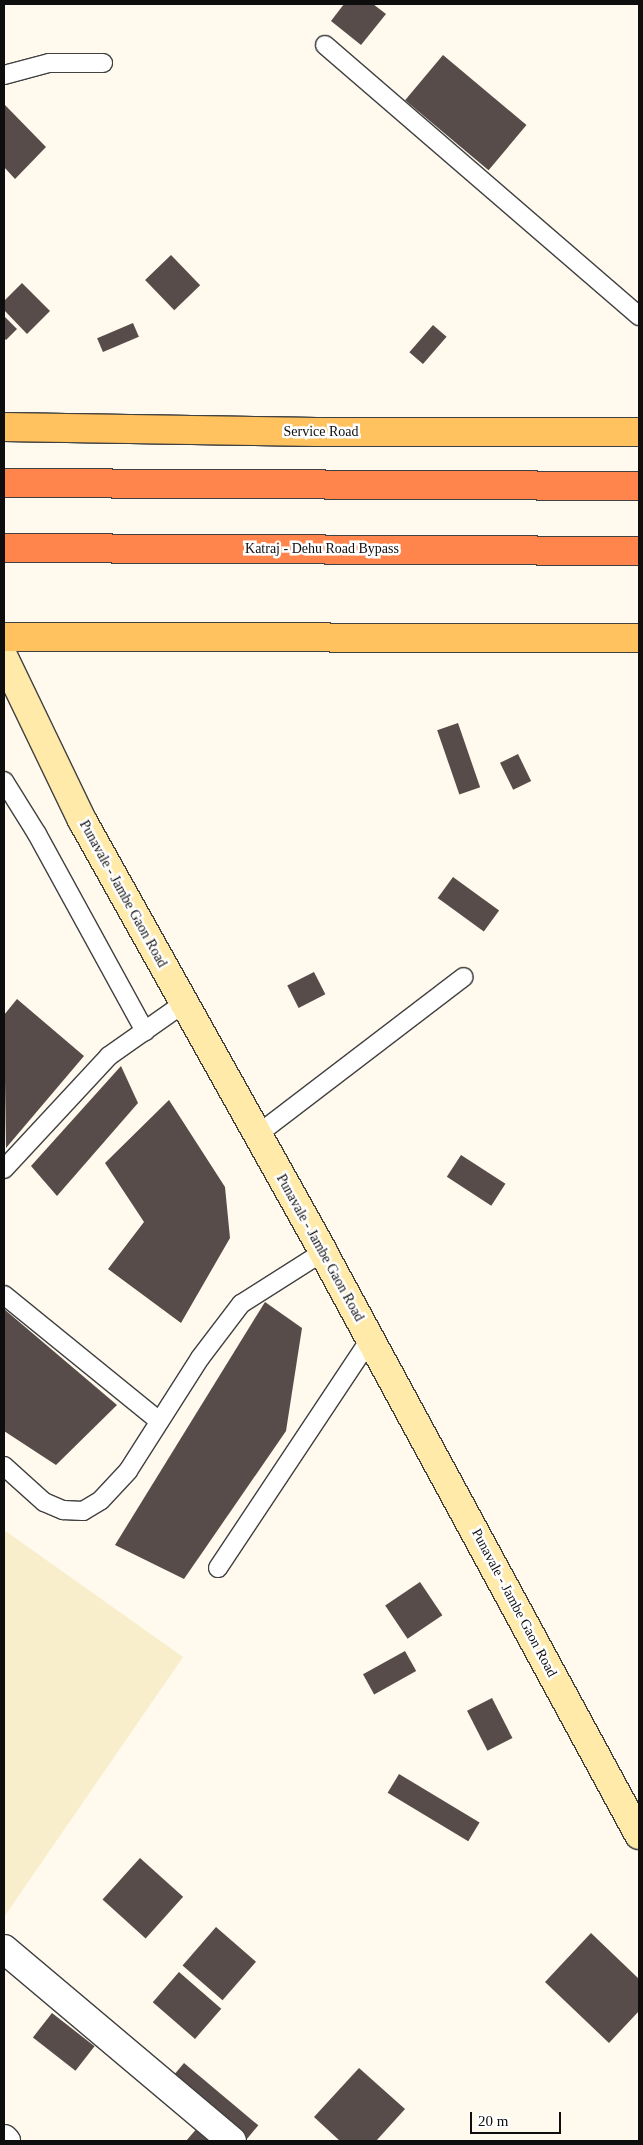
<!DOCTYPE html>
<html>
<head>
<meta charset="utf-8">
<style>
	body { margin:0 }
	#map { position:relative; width:643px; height:2145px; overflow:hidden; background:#fff9ee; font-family:"Times New Roman",serif }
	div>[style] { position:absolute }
	.farmland>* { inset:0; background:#f8eecb }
	.building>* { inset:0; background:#574c49; transform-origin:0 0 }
	.roads { filter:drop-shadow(1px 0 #414141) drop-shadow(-1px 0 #414141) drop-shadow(0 1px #414141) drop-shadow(0 -1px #414141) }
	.lane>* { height:18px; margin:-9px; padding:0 9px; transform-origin:9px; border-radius:9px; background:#fff }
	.street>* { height:28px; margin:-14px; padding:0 14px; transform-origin:14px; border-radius:14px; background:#fff }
	.secondary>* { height:28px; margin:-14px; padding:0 14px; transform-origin:14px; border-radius:14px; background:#ffeaa9 }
	.primary>* { height:28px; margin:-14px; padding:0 14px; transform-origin:14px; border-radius:14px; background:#ffc25e }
	.highway>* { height:28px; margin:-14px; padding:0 14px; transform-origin:14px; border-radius:14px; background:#ff854c }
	span { translate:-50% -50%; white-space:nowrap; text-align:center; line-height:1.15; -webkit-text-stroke:5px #fff; paint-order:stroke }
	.street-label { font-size:14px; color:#0e0e0e }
	.frame { position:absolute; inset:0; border:5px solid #0e0e0e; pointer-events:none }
	.scale { position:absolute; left:470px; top:2112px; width:91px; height:22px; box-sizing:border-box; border:2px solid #0e0e0e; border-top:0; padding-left:6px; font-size:15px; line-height:18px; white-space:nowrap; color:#0e0e0e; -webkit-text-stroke:4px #fff; paint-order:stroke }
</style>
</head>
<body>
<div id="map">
	<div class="farmland">
		<div style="clip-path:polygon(4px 1530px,183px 1657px,4px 1917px)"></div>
	</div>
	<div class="building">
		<div style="clip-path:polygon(344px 4px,373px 4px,386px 14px,361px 45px,331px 21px)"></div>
		<div style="left:443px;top:55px;width:109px;height:59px;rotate:40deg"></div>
		<div style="clip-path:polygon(4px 104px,46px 147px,15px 179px,4px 167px)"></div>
		<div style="left:171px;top:255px;width:42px;height:36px;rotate:46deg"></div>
		<div style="clip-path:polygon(22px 283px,50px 311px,27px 334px,4px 310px,4px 301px)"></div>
		<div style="clip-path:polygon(4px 316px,17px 329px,6px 340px,4px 338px)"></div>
		<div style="left:133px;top:323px;width:15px;height:39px;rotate:67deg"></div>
		<div style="left:433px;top:325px;width:18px;height:36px;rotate:41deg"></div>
		<div style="left:458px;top:723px;width:68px;height:22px;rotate:71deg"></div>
		<div style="left:518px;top:754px;width:30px;height:20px;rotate:64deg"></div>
		<div style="left:453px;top:877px;width:57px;height:26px;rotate:36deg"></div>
		<div style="left:314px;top:972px;width:25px;height:30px;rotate:63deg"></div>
		<div style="clip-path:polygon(17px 999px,84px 1056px,6px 1148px,4px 1015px)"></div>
		<div style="clip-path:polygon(121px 1066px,138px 1103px,57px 1196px,31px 1166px)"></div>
		<div style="clip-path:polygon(169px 1100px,225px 1187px,230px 1238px,181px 1323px,108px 1269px,144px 1222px,105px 1163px)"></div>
		<div style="left:461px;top:1155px;width:53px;height:26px;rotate:33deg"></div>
		<div style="clip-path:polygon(265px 1302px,302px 1328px,286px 1431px,184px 1579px,115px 1545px)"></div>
		<div style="clip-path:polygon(4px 1309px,117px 1405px,56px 1465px,4px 1431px)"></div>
		<div style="left:420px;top:1582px;width:40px;height:42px;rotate:56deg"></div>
		<div style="left:405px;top:1651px;width:23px;height:48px;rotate:61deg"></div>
		<div style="left:492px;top:1698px;width:45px;height:28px;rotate:63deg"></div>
		<div style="left:399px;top:1774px;width:94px;height:22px;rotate:31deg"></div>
		<div style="left:140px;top:1858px;width:58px;height:56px;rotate:42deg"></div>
		<div style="left:216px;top:1927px;width:53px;height:51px;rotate:41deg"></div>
		<div style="clip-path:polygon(591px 1933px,639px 1979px,639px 2011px,609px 2043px,545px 1982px)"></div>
		<div style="left:179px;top:1972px;width:56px;height:40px;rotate:41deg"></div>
		<div style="left:52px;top:2013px;width:54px;height:31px;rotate:38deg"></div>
		<div style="left:184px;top:2063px;width:97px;height:21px;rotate:40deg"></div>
		<div style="clip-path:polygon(359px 2068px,405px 2109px,376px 2141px,340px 2141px,314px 2117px)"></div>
		<div style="clip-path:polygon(199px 2126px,217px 2141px,186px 2141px)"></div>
	</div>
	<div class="roads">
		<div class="lane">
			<div style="left:325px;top:45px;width:415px;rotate:40.8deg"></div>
			<div style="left:4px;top:75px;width:47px;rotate:-14.9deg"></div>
			<div style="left:49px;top:63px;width:54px"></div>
			<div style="left:4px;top:781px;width:62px;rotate:58.1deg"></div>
			<div style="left:37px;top:834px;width:225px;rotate:61.3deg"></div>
			<div style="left:257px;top:1135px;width:260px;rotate:-37.4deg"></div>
			<div style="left:4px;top:1169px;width:154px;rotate:-47.1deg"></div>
			<div style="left:109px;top:1056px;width:92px;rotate:-35.2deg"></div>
			<div style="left:4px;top:1295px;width:200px;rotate:39.1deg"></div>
			<div style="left:4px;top:1466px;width:54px;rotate:42deg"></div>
			<div style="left:44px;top:1502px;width:21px;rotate:23deg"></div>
			<div style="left:63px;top:1510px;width:20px;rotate:3deg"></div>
			<div style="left:83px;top:1511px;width:21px;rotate:-31deg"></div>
			<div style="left:101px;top:1500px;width:40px;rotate:-47deg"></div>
			<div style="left:128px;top:1471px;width:134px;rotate:-57.5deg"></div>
			<div style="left:200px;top:1358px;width:68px;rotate:-52.8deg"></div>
			<div style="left:241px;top:1304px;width:97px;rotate:-32.4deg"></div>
			<div style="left:218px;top:1568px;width:275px;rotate:-56.4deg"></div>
		</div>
		<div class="street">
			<div style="left:4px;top:1949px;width:298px;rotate:40.1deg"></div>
			<div style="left:4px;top:2139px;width:3px;rotate:45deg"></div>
		</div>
		<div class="secondary">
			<div style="left:4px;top:658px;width:180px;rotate:64.3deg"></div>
			<div style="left:82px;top:820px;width:495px;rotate:60.8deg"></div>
			<div style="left:323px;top:1252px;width:663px;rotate:61.54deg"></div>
		</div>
		<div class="primary">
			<div style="left:4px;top:427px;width:313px;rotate:0.9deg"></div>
			<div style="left:317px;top:432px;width:322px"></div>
			<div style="left:4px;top:637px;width:635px;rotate:0.09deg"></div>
		</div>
		<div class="highway">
			<div style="left:4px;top:483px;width:635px;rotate:0.27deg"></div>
			<div style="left:4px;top:548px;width:635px;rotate:0.27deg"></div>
		</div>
	</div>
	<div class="street-label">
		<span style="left:321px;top:432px">Service Road</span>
		<span style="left:322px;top:549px">Katraj - Dehu Road Bypass</span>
		<span style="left:123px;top:894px;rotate:61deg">Punavale - Jambe Gaon Road</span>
		<span style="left:320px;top:1248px;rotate:61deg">Punavale - Jambe Gaon Road</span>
		<span style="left:514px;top:1603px;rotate:62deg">Punavale - Jambe Gaon Road</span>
	</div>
	<div class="frame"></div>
	<div class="scale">20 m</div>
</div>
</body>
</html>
